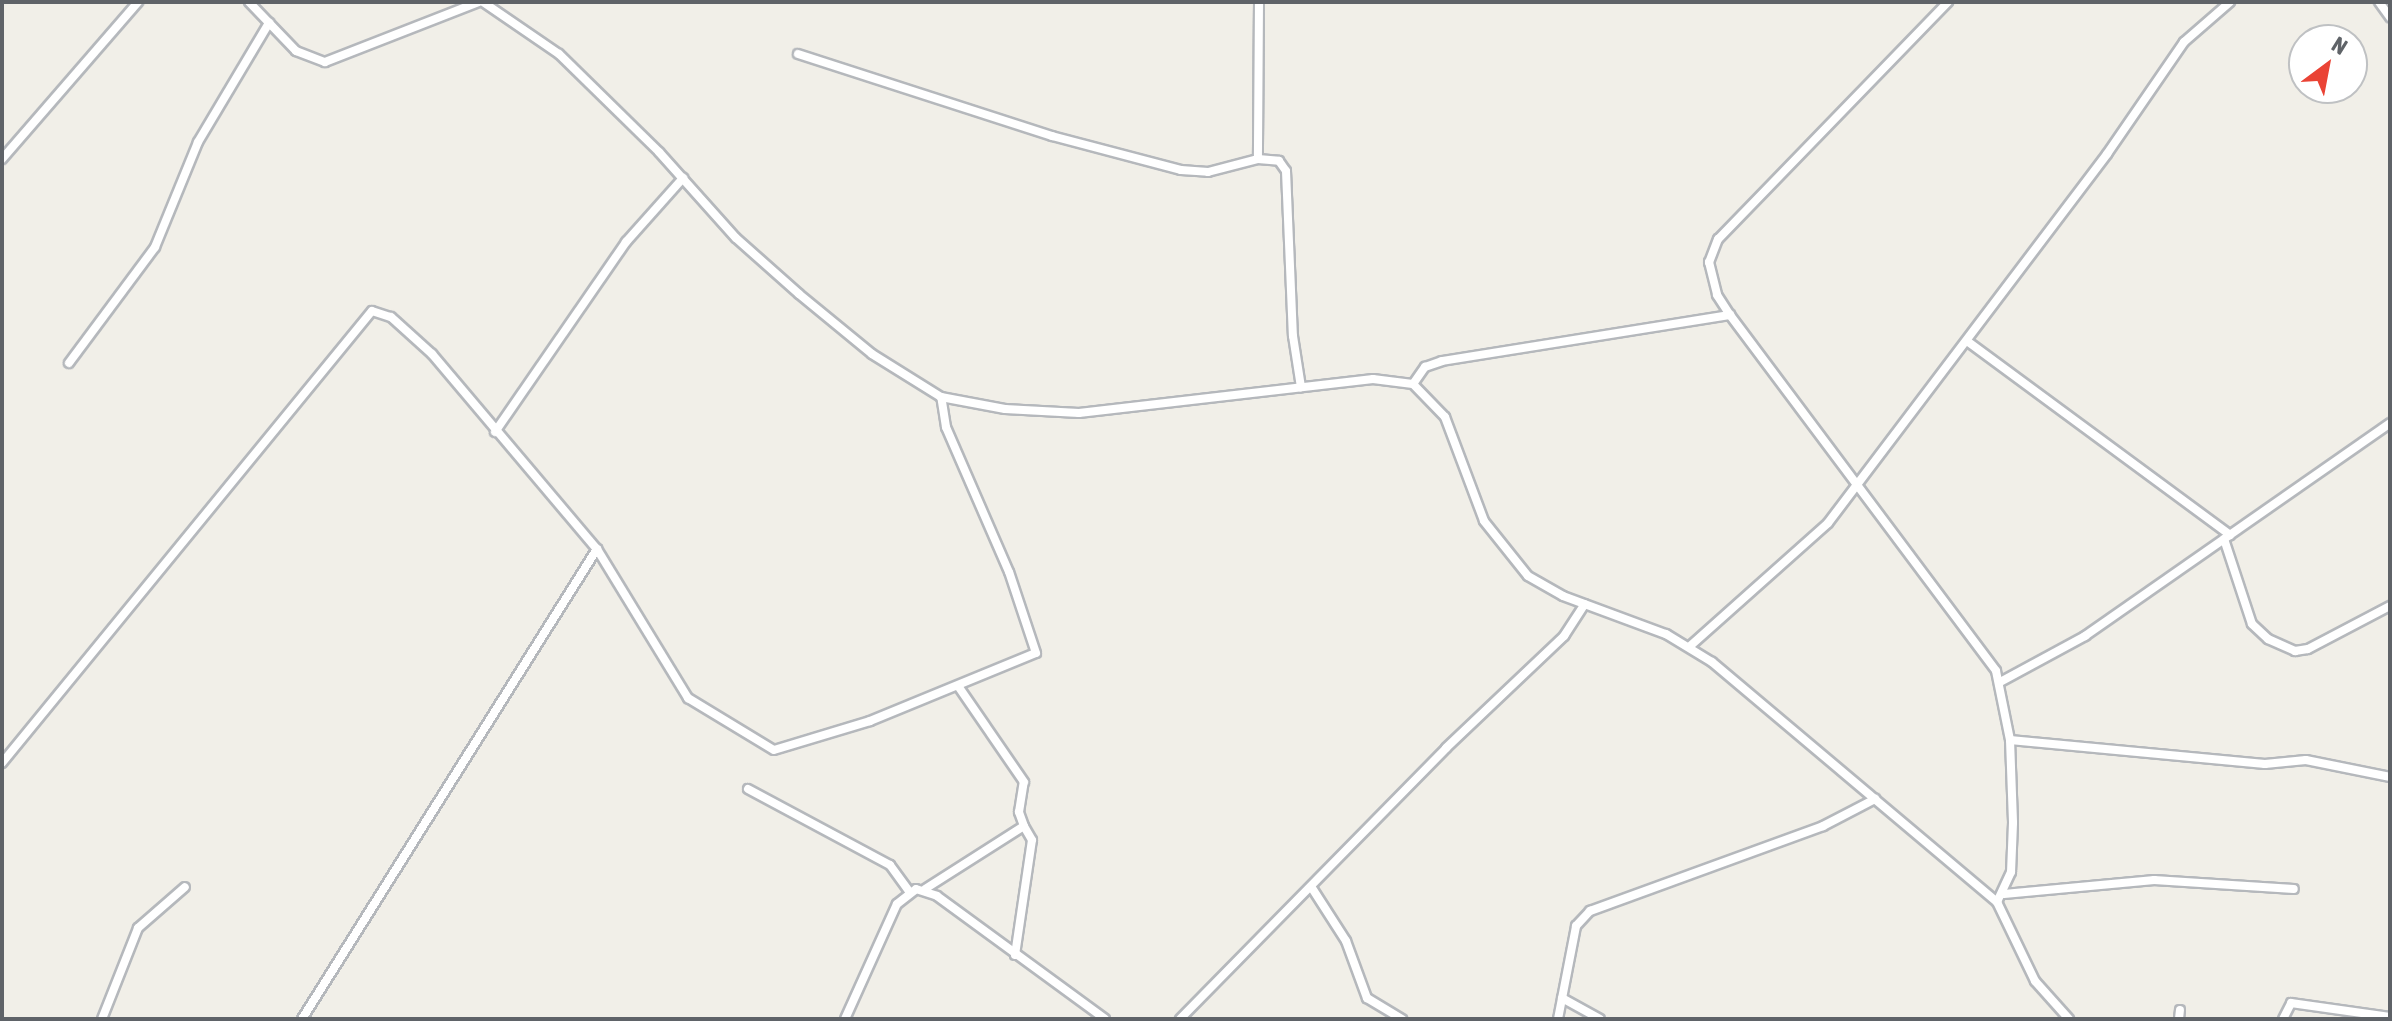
<!DOCTYPE html>
<html>
<head>
<meta charset="utf-8">
<style>
	body { margin:0 }
	#map { position:relative; width:2392px; height:1021px; overflow:hidden; background:#f1efe8; font-family:"Asap Condensed",sans-serif }
	div>[style] { position:absolute }
	.roads { filter:drop-shadow(2px 0 #b5b8bc) drop-shadow(-2px 0 #b5b8bc) drop-shadow(0 2px #b5b8bc) drop-shadow(0 -2px #b5b8bc) }
	.street>* { height:8px; margin:-4px; padding:0 4px; transform-origin:4px; border-radius:4px; background:#fff }
	span { translate:-50% -50%; white-space:nowrap; text-align:center; line-height:1.15; -webkit-text-stroke:7px #fff; paint-order:stroke }
	.frame { position:absolute; inset:0; border:4px solid #5f6368; pointer-events:none }
	.north { position:absolute; left:2288px; top:24px; width:80px; height:80px; box-sizing:border-box; background:#fff; border:2px solid #bfc1c3; border-radius:50%; rotate:32deg; font-size:22px; font-weight:700; line-height:32px; text-align:center; color:#5f6368 }
	.north::after { content:''; display:block; margin:auto; width:28px; height:36px; background:#ea4335; clip-path:polygon(50% 0,100% 100%,50% 72%,0 100%) }
</style>
</head>
<body>
<div id="map">
	<div class="roads">
		<div class="street">
			<div style="left:249px;top:2px;width:68px;rotate:46.2deg"></div>
			<div style="left:296px;top:51px;width:31px;rotate:21deg"></div>
			<div style="left:325px;top:62px;width:165px;rotate:-21.3deg"></div>
			<div style="left:483px;top:2px;width:92px;rotate:34.4deg"></div>
			<div style="left:559px;top:54px;width:140px;rotate:44.4deg"></div>
			<div style="left:659px;top:152px;width:115px;rotate:48.2deg"></div>
			<div style="left:736px;top:238px;width:84px;rotate:41.6deg"></div>
			<div style="left:799px;top:294px;width:94px;rotate:39.4deg"></div>
			<div style="left:872px;top:354px;width:81px;rotate:31.9deg"></div>
			<div style="left:941px;top:397px;width:65px;rotate:10.6deg"></div>
			<div style="left:1005px;top:409px;width:74px;rotate:3.1deg"></div>
			<div style="left:1079px;top:413px;width:296px;rotate:-6.6deg"></div>
			<div style="left:1373px;top:379px;width:40px;rotate:7.1deg"></div>
			<div style="left:1413px;top:384px;width:46px;rotate:45.9deg"></div>
			<div style="left:1445px;top:417px;width:111px;rotate:69.4deg"></div>
			<div style="left:1484px;top:521px;width:70px;rotate:51.3deg"></div>
			<div style="left:1528px;top:576px;width:40px;rotate:29.7deg"></div>
			<div style="left:1563px;top:596px;width:110px;rotate:20.3deg"></div>
			<div style="left:1666px;top:634px;width:54px;rotate:31.3deg"></div>
			<div style="left:1712px;top:662px;width:373px;rotate:40.1deg"></div>
			<div style="left:1997px;top:902px;width:88px;rotate:64.3deg"></div>
			<div style="left:2035px;top:981px;width:51px;rotate:48.2deg"></div>
			<div style="left:1259px;top:2px;width:157px;rotate:90.4deg"></div>
			<div style="left:1258px;top:159px;width:21px;rotate:5deg"></div>
			<div style="left:1279px;top:161px;width:12px;rotate:55deg"></div>
			<div style="left:1286px;top:171px;width:165px;rotate:87.6deg"></div>
			<div style="left:1293px;top:336px;width:52px;rotate:81.1deg"></div>
			<div style="left:1948px;top:2px;width:330px;rotate:134.1deg"></div>
			<div style="left:1718px;top:239px;width:25px;rotate:111deg"></div>
			<div style="left:1709px;top:262px;width:34px;rotate:76deg"></div>
			<div style="left:1717px;top:295px;width:24px;rotate:57deg"></div>
			<div style="left:1730px;top:315px;width:444px;rotate:53.2deg"></div>
			<div style="left:1996px;top:671px;width:70px;rotate:78.5deg"></div>
			<div style="left:2010px;top:740px;width:83px;rotate:87.9deg"></div>
			<div style="left:2013px;top:823px;width:49px;rotate:92.3deg"></div>
			<div style="left:2011px;top:872px;width:33px;rotate:115deg"></div>
			<div style="left:2379px;top:2px;width:19px;rotate:54deg"></div>
			<div style="left:798px;top:54px;width:267px;rotate:17.9deg"></div>
			<div style="left:1052px;top:136px;width:133px;rotate:14.8deg"></div>
			<div style="left:1181px;top:170px;width:27px;rotate:4deg"></div>
			<div style="left:1208px;top:172px;width:52px;rotate:-14.6deg"></div>
			<div style="left:2px;top:159px;width:208px;rotate:-49.1deg"></div>
			<div style="left:1967px;top:341px;width:327px;rotate:36.4deg"></div>
			<div style="left:69px;top:363px;width:144px;rotate:-53.4deg"></div>
			<div style="left:155px;top:247px;width:113px;rotate:-67.7deg"></div>
			<div style="left:198px;top:142px;width:139px;rotate:-59.2deg"></div>
			<div style="left:1413px;top:384px;width:21px;rotate:-55deg"></div>
			<div style="left:1425px;top:367px;width:18px;rotate:-19deg"></div>
			<div style="left:1442px;top:361px;width:292px;rotate:-9.1deg"></div>
			<div style="left:495px;top:432px;width:231px;rotate:-55.4deg"></div>
			<div style="left:626px;top:242px;width:86px;rotate:-48.3deg"></div>
			<div style="left:2224px;top:539px;width:89px;rotate:71.8deg"></div>
			<div style="left:2252px;top:624px;width:22px;rotate:43deg"></div>
			<div style="left:2268px;top:639px;width:30px;rotate:24deg"></div>
			<div style="left:2295px;top:651px;width:13px;rotate:-9deg"></div>
			<div style="left:2308px;top:649px;width:93px;rotate:-27.7deg"></div>
			<div style="left:1689px;top:647px;width:186px;rotate:-41.7deg"></div>
			<div style="left:1828px;top:523px;width:463px;rotate:-52.9deg"></div>
			<div style="left:2107px;top:154px;width:136px;rotate:-55.5deg"></div>
			<div style="left:2184px;top:42px;width:61px;rotate:-41deg"></div>
			<div style="left:2000px;top:682px;width:97px;rotate:-28.4deg"></div>
			<div style="left:2085px;top:636px;width:372px;rotate:-34.9deg"></div>
			<div style="left:2010px;top:740px;width:256px;rotate:5.4deg"></div>
			<div style="left:2265px;top:764px;width:41px;rotate:-5.6deg"></div>
			<div style="left:2306px;top:760px;width:86px;rotate:11.4deg"></div>
			<div style="left:2px;top:763px;width:584px;rotate:-50.7deg"></div>
			<div style="left:372px;top:311px;width:20px;rotate:18deg"></div>
			<div style="left:391px;top:317px;width:55px;rotate:42.1deg"></div>
			<div style="left:432px;top:354px;width:255px;rotate:49.8deg"></div>
			<div style="left:597px;top:549px;width:175px;rotate:58.6deg"></div>
			<div style="left:688px;top:698px;width:100px;rotate:31.2deg"></div>
			<div style="left:774px;top:750px;width:100px;rotate:-16.8deg"></div>
			<div style="left:870px;top:721px;width:179px;rotate:-22.3deg"></div>
			<div style="left:1036px;top:653px;width:85px;rotate:-108.4deg"></div>
			<div style="left:1009px;top:572px;width:158px;rotate:-113.5deg"></div>
			<div style="left:946px;top:427px;width:30px;rotate:-99deg"></div>
			<div style="left:748px;top:789px;width:161px;rotate:28.2deg"></div>
			<div style="left:890px;top:865px;width:32px;rotate:54deg"></div>
			<div style="left:1312px;top:888px;width:63px;rotate:57.3deg"></div>
			<div style="left:1346px;top:941px;width:61px;rotate:69.8deg"></div>
			<div style="left:1367px;top:998px;width:41px;rotate:31deg"></div>
			<div style="left:925px;top:889px;width:117px;rotate:-32.5deg"></div>
			<div style="left:1024px;top:826px;width:15px;rotate:-110deg"></div>
			<div style="left:1019px;top:812px;width:30px;rotate:-81deg"></div>
			<div style="left:1024px;top:782px;width:116px;rotate:-124.5deg"></div>
			<div style="left:2004px;top:894px;width:151px;rotate:-5.3deg"></div>
			<div style="left:2154px;top:880px;width:140px;rotate:3.7deg"></div>
			<div style="left:1015px;top:955px;width:116px;rotate:-81.6deg"></div>
			<div style="left:1032px;top:840px;width:16px;rotate:-120deg"></div>
			<div style="left:1562px;top:998px;width:43px;rotate:28.9deg"></div>
			<div style="left:102px;top:1019px;width:98px;rotate:-68.4deg"></div>
			<div style="left:138px;top:928px;width:62px;rotate:-41.1deg"></div>
			<div style="left:302px;top:1019px;width:555px;rotate:-57.89deg"></div>
			<div style="left:845px;top:1019px;width:126px;rotate:-65.7deg"></div>
			<div style="left:897px;top:904px;width:24px;rotate:-38deg"></div>
			<div style="left:916px;top:889px;width:22px;rotate:18deg"></div>
			<div style="left:937px;top:896px;width:208px;rotate:36.2deg"></div>
			<div style="left:1180px;top:1019px;width:380px;rotate:-45.5deg"></div>
			<div style="left:1446px;top:748px;width:163px;rotate:-43.5deg"></div>
			<div style="left:1564px;top:636px;width:38px;rotate:-57deg"></div>
			<div style="left:1558px;top:1019px;width:95px;rotate:-79deg"></div>
			<div style="left:1576px;top:926px;width:21px;rotate:-47deg"></div>
			<div style="left:1590px;top:911px;width:248px;rotate:-20deg"></div>
			<div style="left:1823px;top:826px;width:59px;rotate:-27.4deg"></div>
			<div style="left:2179px;top:1019px;width:9px;rotate:-84deg"></div>
			<div style="left:2283px;top:1019px;width:18px;rotate:-63deg"></div>
			<div style="left:2291px;top:1003px;width:100px;rotate:8deg"></div>
		</div>
	</div>
	<div class="frame"></div>
	<div class="north">N</div>
</div>
</body>
</html>
